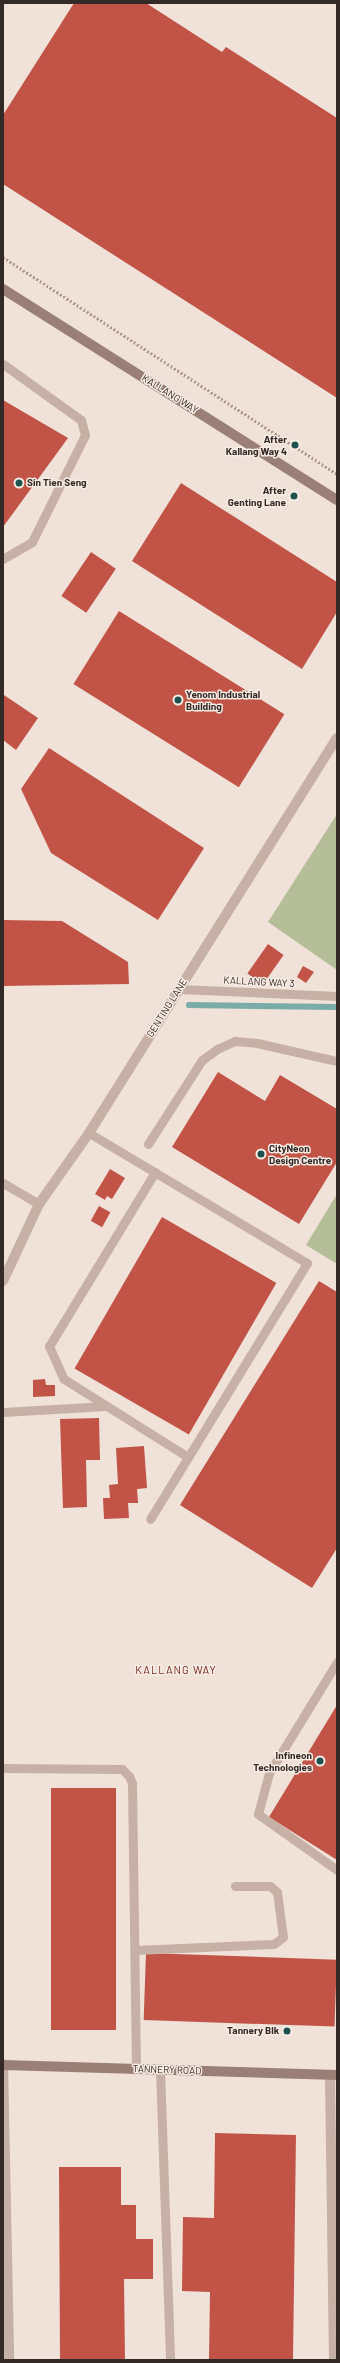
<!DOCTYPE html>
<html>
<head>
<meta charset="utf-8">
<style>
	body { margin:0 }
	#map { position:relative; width:340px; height:2363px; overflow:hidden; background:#f0e2d9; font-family:Barlow,sans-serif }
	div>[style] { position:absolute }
	.green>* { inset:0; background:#b6be99 }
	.stream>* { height:5.5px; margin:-2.75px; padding:0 2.75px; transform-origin:2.75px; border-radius:2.75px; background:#79aba7 }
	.building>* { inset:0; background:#c15446; transform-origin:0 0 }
	.path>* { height:2.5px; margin-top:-1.25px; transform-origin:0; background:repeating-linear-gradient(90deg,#b39a90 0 2px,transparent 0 4px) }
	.lane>* { height:9px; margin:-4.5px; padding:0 4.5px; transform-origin:4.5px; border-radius:4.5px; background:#c7b0a5 }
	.street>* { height:10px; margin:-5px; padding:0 5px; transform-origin:5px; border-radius:5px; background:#c7b0a5 }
	.secondary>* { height:10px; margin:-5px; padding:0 5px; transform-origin:5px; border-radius:5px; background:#9a7f77 }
	.dots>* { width:11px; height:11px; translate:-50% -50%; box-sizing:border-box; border:2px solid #f8ece4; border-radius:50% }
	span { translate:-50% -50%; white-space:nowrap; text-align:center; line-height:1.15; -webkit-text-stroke:3px #f8ece4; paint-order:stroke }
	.street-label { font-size:10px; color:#332926 }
	.poi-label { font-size:10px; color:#332926; font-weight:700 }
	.right { translate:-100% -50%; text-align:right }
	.left { translate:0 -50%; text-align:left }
	.neighbourhood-label { font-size:11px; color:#7e2d23; letter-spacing:1px }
	.frame { position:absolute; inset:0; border:4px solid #332926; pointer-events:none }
</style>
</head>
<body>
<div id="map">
	<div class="green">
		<div style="clip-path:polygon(337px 814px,337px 970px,268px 922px)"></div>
		<div style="clip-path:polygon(337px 1194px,337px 1264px,306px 1245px)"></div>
	</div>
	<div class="stream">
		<div style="left:189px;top:1005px;width:148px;rotate:0.8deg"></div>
	</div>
	<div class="building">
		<div style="clip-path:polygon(74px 3px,146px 3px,222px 52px,226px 47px,337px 118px,337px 398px,3px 184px,3px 115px)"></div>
		<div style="clip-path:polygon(3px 400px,68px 438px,3px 527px)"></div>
		<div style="clip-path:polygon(181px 483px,337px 582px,337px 612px,302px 669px,132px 561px)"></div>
		<div style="left:91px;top:552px;width:30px;height:53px;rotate:34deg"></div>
		<div style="left:119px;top:611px;width:195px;height:86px;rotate:32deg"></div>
		<div style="clip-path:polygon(4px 695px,38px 718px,16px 750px,3px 740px)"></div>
		<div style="clip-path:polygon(49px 748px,204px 848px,158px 920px,51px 853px,21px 789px)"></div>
		<div style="clip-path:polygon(3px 920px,62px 921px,128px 962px,129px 984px,3px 986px)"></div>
		<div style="left:268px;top:944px;width:19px;height:36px;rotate:35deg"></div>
		<div style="clip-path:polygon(303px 966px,314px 972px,306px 983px,297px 977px)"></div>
		<div style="clip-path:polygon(218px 1072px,265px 1101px,280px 1075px,337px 1109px,337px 1162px,299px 1224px,172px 1147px)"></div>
		<div style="clip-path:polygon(110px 1169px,125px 1178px,112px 1199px,107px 1196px,105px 1200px,95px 1194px)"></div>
		<div style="left:99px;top:1206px;width:13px;height:17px;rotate:29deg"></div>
		<div style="left:162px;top:1217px;width:132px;height:175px;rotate:30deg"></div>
		<div style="clip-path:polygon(319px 1281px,337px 1292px,337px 1548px,312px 1588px,180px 1505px)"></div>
		<div style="clip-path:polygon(45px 1379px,46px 1385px,55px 1385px,55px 1396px,33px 1397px,33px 1380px)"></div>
		<div style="clip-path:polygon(99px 1418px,100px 1460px,86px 1460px,87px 1507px,63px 1508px,60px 1419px)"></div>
		<div style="clip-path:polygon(144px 1446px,147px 1488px,137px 1489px,138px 1503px,128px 1503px,129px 1518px,104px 1519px,103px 1498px,110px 1498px,109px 1485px,118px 1484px,116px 1448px)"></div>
		<div style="clip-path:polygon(337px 1705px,337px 1860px,269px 1817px)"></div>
		<div style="left:51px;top:1788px;width:65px;height:242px"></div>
		<div style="left:146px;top:1953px;width:191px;height:67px;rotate:2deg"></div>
		<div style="clip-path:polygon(215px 2133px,296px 2135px,293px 2360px,186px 2360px,209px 2359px,210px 2292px,182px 2291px,183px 2217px,214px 2218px)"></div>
		<div style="clip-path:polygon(59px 2167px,121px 2167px,121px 2205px,136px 2205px,136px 2239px,153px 2239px,153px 2279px,124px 2279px,125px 2360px,60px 2360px)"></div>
	</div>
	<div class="path">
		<div style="left:3px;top:257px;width:398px;rotate:33deg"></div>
	</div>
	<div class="lane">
		<div style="left:3px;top:364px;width:96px;rotate:35.7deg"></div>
		<div style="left:81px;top:420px;width:16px;rotate:75deg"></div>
		<div style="left:85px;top:435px;width:119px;rotate:116.4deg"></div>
		<div style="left:32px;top:542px;width:34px;rotate:150deg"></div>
		<div style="left:179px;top:989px;width:158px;rotate:2.5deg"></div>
		<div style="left:89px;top:1133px;width:254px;rotate:30.8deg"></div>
		<div style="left:307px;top:1263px;width:300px;rotate:121.5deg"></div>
		<div style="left:148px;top:1144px;width:100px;rotate:-57.3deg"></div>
		<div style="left:202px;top:1060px;width:19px;rotate:-36deg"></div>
		<div style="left:217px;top:1049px;width:20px;rotate:-24deg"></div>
		<div style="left:235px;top:1041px;width:22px;rotate:5deg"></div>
		<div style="left:257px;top:1043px;width:82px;rotate:12.7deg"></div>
		<div style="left:155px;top:1172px;width:204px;rotate:121.3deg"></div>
		<div style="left:49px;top:1346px;width:36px;rotate:66deg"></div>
		<div style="left:64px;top:1379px;width:146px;rotate:32.2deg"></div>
		<div style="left:3px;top:1183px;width:42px;rotate:30.3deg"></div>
		<div style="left:3px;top:1412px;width:103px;rotate:-3.3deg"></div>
		<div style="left:337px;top:1662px;width:130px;rotate:121.5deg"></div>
		<div style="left:269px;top:1773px;width:42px;rotate:105deg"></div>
		<div style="left:258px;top:1814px;width:97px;rotate:35.3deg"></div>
		<div style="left:3px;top:1768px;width:119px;rotate:0.5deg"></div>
		<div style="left:122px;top:1769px;width:10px;rotate:45deg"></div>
		<div style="left:129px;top:1776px;width:8px;rotate:67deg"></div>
		<div style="left:132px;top:1783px;width:286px;rotate:89.2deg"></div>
		<div style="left:135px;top:1950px;width:139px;rotate:-2.5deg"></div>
		<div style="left:274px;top:1944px;width:11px;rotate:-38deg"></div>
		<div style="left:283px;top:1937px;width:45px;rotate:-97.6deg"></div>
		<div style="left:277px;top:1892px;width:9px;rotate:-139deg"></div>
		<div style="left:270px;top:1886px;width:35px;rotate:180deg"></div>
		<div style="left:160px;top:2070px;width:290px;rotate:88deg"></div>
	</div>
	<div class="street">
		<div style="left:3px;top:1281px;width:85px;rotate:-64.9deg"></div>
		<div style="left:39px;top:1204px;width:87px;rotate:-54.8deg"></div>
		<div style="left:89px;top:1133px;width:466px;rotate:-57.9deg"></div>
		<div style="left:3px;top:2064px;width:296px;rotate:88.8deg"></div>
		<div style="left:330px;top:2075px;width:285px;rotate:89.2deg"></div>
	</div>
	<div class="secondary">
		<div style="left:3px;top:289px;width:395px;rotate:32.3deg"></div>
		<div style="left:3px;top:2065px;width:334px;rotate:1.7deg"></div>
	</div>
	<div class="dots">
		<div style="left:295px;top:445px;background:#1e524f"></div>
		<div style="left:19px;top:483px;background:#1e524f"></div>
		<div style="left:294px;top:496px;background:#1e524f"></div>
		<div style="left:178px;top:700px;background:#1e524f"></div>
		<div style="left:261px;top:1154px;background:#1e524f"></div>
		<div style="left:320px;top:1761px;background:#1e524f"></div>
		<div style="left:287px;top:2031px;background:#1e524f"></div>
	</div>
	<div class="street-label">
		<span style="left:170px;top:394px;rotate:32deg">KALLANG WAY</span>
		<span style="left:259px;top:982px;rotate:3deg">KALLANG WAY 3</span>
		<span style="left:167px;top:1008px;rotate:-58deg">GENTING LANE</span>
		<span style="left:167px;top:2070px;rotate:2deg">TANNERY ROAD</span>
	</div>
	<div class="poi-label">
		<span class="right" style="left:287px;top:445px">After<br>Kallang Way 4</span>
		<span class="left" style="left:27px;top:483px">Sin Tien Seng</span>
		<span class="right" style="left:286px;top:496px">After<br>Genting Lane</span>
		<span class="left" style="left:186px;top:700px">Yenom Industrial<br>Building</span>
		<span class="left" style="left:269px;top:1154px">CityNeon<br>Design Centre</span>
		<span class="right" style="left:312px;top:1761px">Infineon<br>Technologies</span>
		<span class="right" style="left:279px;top:2031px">Tannery Blk</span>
	</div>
	<div class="neighbourhood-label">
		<span style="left:176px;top:1670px">KALLANG WAY</span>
	</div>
	<div class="frame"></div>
</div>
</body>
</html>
